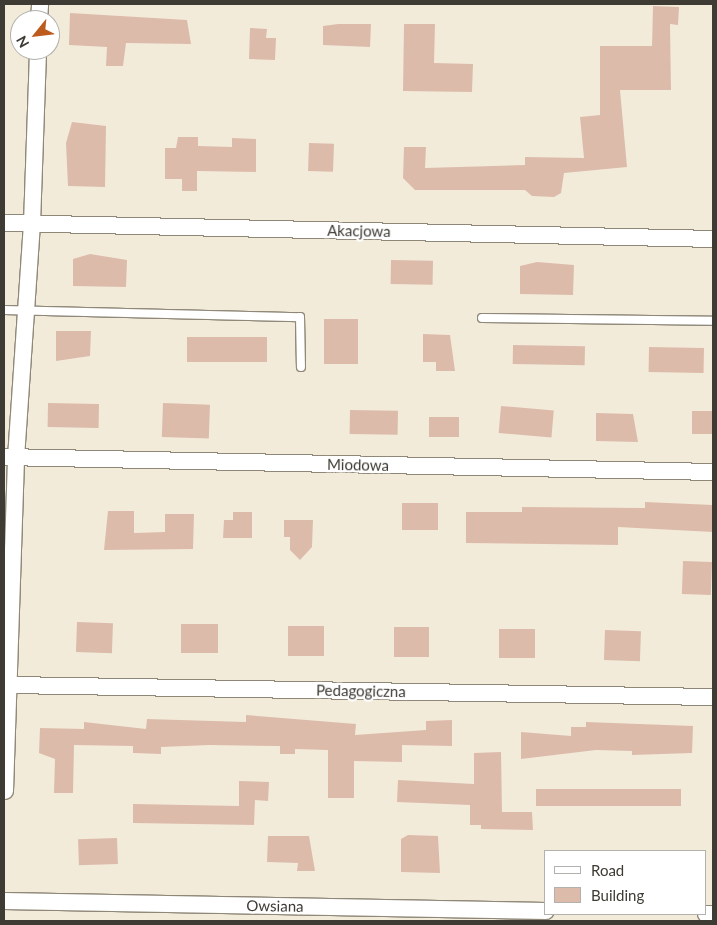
<!DOCTYPE html>
<html>
<head>
<meta charset="utf-8">
<style>
	body { margin:0 }
	#map { position:relative; width:717px; height:925px; overflow:hidden; background:#f3ebda; font-family:Lato,sans-serif }
	div>[style] { position:absolute }
	.building>* { inset:0; background:#dba; transform-origin:0 0 }
	.roads { filter:drop-shadow(1px 0 #8f8879) drop-shadow(-1px 0 #8f8879) drop-shadow(0 1px #8f8879) drop-shadow(0 -1px #8f8879) }
	.service>* { height:8px; margin:-4px; padding:0 4px; transform-origin:4px; border-radius:4px; background:#fff }
	.minor>* { height:16px; margin:-8px; padding:0 8px; transform-origin:8px; border-radius:8px; background:#fff }
	span { translate:-50% -50%; white-space:nowrap; text-align:center; line-height:1.15; -webkit-text-stroke:4.5px #fff; paint-order:stroke }
	.street-label { font-size:15px; color:#3e3b34 }
	.frame { position:absolute; inset:0; border:5px solid #3e3b34; pointer-events:none }
	.legend { position:absolute; left:544px; top:850px; width:162px; height:65px; box-sizing:border-box; background:#fff; border:1px solid #b2b1ae; margin:0; padding:6px 9px; list-style:none; font-size:15px; color:#3e3b34 }
	.legend li { display:flex; align-items:center; gap:10px; height:25px }
	.legend b { width:25px; border:1px solid #b2b1ae }
	.north { position:absolute; left:10px; top:10px; width:50px; height:50px; box-sizing:border-box; background:#fff; border:1px solid #b2b1ae; border-radius:50%; rotate:241deg; font-size:14px; font-weight:700; line-height:20px; text-align:center; color:#3e3b34 }
	.north::after { content:''; display:block; margin:auto; width:18px; height:22px; background:#bd5b1f; clip-path:polygon(50% 0,100% 100%,50% 72%,0 100%) }
</style>
</head>
<body>
<div id="map">
	<div class="building">
		<div style="clip-path:polygon(653px 6px,679px 7px,678px 25px,670px 24px,671px 90px,620px 90px,627px 167px,564px 173px,561px 193px,554px 197px,532px 196px,525px 190px,415px 190px,403px 178px,404px 147px,426px 147px,425px 168px,525px 165px,525px 157px,584px 158px,580px 117px,600px 115px,600px 46px,652px 46px)"></div>
		<div style="clip-path:polygon(70px 13px,187px 20px,191px 44px,126px 43px,123px 66px,106px 66px,107px 47px,69px 45px)"></div>
		<div style="clip-path:polygon(338px 24px,371px 24px,370px 47px,323px 45px,323px 26px)"></div>
		<div style="clip-path:polygon(404px 24px,435px 24px,434px 63px,473px 64px,472px 92px,403px 91px)"></div>
		<div style="clip-path:polygon(250px 28px,267px 29px,266px 38px,276px 38px,275px 60px,249px 59px)"></div>
		<div style="clip-path:polygon(72px 122px,106px 126px,105px 187px,68px 186px,66px 143px)"></div>
		<div style="clip-path:polygon(178px 137px,198px 137px,198px 146px,232px 147px,232px 138px,256px 139px,256px 172px,197px 171px,197px 191px,182px 191px,182px 179px,165px 179px,165px 148px,176px 148px)"></div>
		<div style="left:309px;top:143px;width:25px;height:28px;rotate:2deg"></div>
		<div style="clip-path:polygon(90px 254px,127px 260px,126px 287px,73px 286px,73px 259px)"></div>
		<div style="left:391px;top:260px;width:42px;height:24px;rotate:1deg"></div>
		<div style="clip-path:polygon(537px 262px,574px 265px,573px 295px,520px 294px,520px 266px)"></div>
		<div style="left:324px;top:319px;width:34px;height:45px"></div>
		<div style="clip-path:polygon(56px 331px,91px 331px,90px 356px,56px 361px)"></div>
		<div style="clip-path:polygon(423px 334px,450px 335px,455px 371px,436px 371px,436px 362px,423px 362px)"></div>
		<div style="left:267px;top:337px;width:25px;height:80px;rotate:90deg"></div>
		<div style="left:513px;top:345px;width:72px;height:19px;rotate:1deg"></div>
		<div style="left:649px;top:347px;width:55px;height:25px;rotate:1deg"></div>
		<div style="left:48px;top:403px;width:51px;height:24px;rotate:1deg"></div>
		<div style="left:163px;top:403px;width:47px;height:34px;rotate:2deg"></div>
		<div style="left:501px;top:406px;width:53px;height:27px;rotate:5deg"></div>
		<div style="left:350px;top:410px;width:48px;height:24px;rotate:1deg"></div>
		<div style="left:692px;top:411px;width:21px;height:23px"></div>
		<div style="clip-path:polygon(596px 413px,633px 414px,638px 442px,596px 441px)"></div>
		<div style="left:429px;top:417px;width:30px;height:20px"></div>
		<div style="clip-path:polygon(645px 502px,713px 505px,713px 532px,618px 527px,618px 545px,466px 543px,466px 512px,522px 512px,522px 507px,645px 508px)"></div>
		<div style="left:402px;top:503px;width:36px;height:27px"></div>
		<div style="clip-path:polygon(108px 511px,134px 511px,134px 533px,165px 532px,165px 514px,194px 514px,193px 549px,104px 550px)"></div>
		<div style="clip-path:polygon(233px 512px,252px 512px,252px 538px,223px 538px,224px 520px,233px 520px)"></div>
		<div style="clip-path:polygon(284px 520px,313px 520px,312px 547px,300px 560px,290px 550px,290px 537px,284px 537px)"></div>
		<div style="left:683px;top:561px;width:29px;height:33px;rotate:2deg"></div>
		<div style="left:77px;top:622px;width:36px;height:30px;rotate:2deg"></div>
		<div style="left:218px;top:624px;width:29px;height:37px;rotate:90deg"></div>
		<div style="left:288px;top:626px;width:36px;height:30px"></div>
		<div style="left:394px;top:627px;width:35px;height:30px"></div>
		<div style="left:499px;top:629px;width:36px;height:29px"></div>
		<div style="left:605px;top:630px;width:36px;height:30px;rotate:2deg"></div>
		<div style="clip-path:polygon(246px 715px,356px 724px,355px 735px,426px 730px,426px 721px,452px 720px,452px 746px,402px 745px,402px 762px,354px 761px,354px 798px,328px 798px,328px 750px,295px 749px,295px 754px,280px 754px,280px 746px,210px 745px,161px 747px,161px 754px,133px 753px,133px 746px,74px 745px,73px 793px,54px 793px,55px 759px,39px 753px,40px 728px,84px 729px,84px 722px,146px 729px,147px 719px,246px 722px)"></div>
		<div style="clip-path:polygon(586px 722px,693px 726px,692px 753px,632px 755px,632px 751px,596px 750px,521px 759px,521px 732px,571px 736px,571px 727px,586px 727px)"></div>
		<div style="clip-path:polygon(501px 752px,502px 812px,532px 812px,533px 830px,481px 829px,481px 825px,470px 825px,470px 805px,397px 802px,398px 780px,474px 784px,474px 753px)"></div>
		<div style="clip-path:polygon(239px 781px,269px 782px,268px 801px,255px 800px,254px 825px,133px 823px,133px 804px,239px 806px)"></div>
		<div style="left:536px;top:789px;width:145px;height:17px"></div>
		<div style="clip-path:polygon(408px 835px,438px 836px,440px 873px,401px 872px,401px 839px)"></div>
		<div style="clip-path:polygon(268px 836px,309px 836px,315px 871px,297px 871px,298px 863px,267px 862px)"></div>
		<div style="left:117px;top:838px;width:26px;height:39px;rotate:88deg"></div>
	</div>
	<div class="roads">
		<div class="service">
			<div style="left:4px;top:310px;width:296px;rotate:1.4deg"></div>
			<div style="left:300px;top:317px;width:50px;rotate:88.9deg"></div>
			<div style="left:482px;top:318px;width:231px;rotate:0.7deg"></div>
		</div>
		<div class="minor">
			<div style="left:39px;top:20px;width:16px;rotate:-86deg"></div>
			<div style="left:4px;top:223px;width:709px;rotate:1.29deg"></div>
			<div style="left:4px;top:457px;width:709px;rotate:1.21deg"></div>
			<div style="left:10px;top:685px;width:703px;rotate:0.98deg"></div>
			<div style="left:5px;top:791px;width:333px;rotate:-88.1deg"></div>
			<div style="left:16px;top:458px;width:235px;rotate:-86.1deg"></div>
			<div style="left:32px;top:224px;width:174px;rotate:-88deg"></div>
			<div style="left:4px;top:901px;width:542px;rotate:1.06deg"></div>
			<div style="left:706px;top:914px;width:7px"></div>
		</div>
	</div>
	<div class="street-label">
		<span style="left:359px;top:231px;rotate:1deg">Akacjowa</span>
		<span style="left:358px;top:465px;rotate:1deg">Miodowa</span>
		<span style="left:361px;top:691px;rotate:1deg">Pedagogiczna</span>
		<span style="left:275px;top:906px;rotate:1deg">Owsiana</span>
	</div>
	<div class="frame"></div>
	<ul class="legend">
	<li><b style="height:6px;background:#fff"></b>Road</li>
	<li><b style="height:14px;background:#dba"></b>Building</li>
	</ul>
	<div class="north">N</div>
</div>
</body>
</html>
